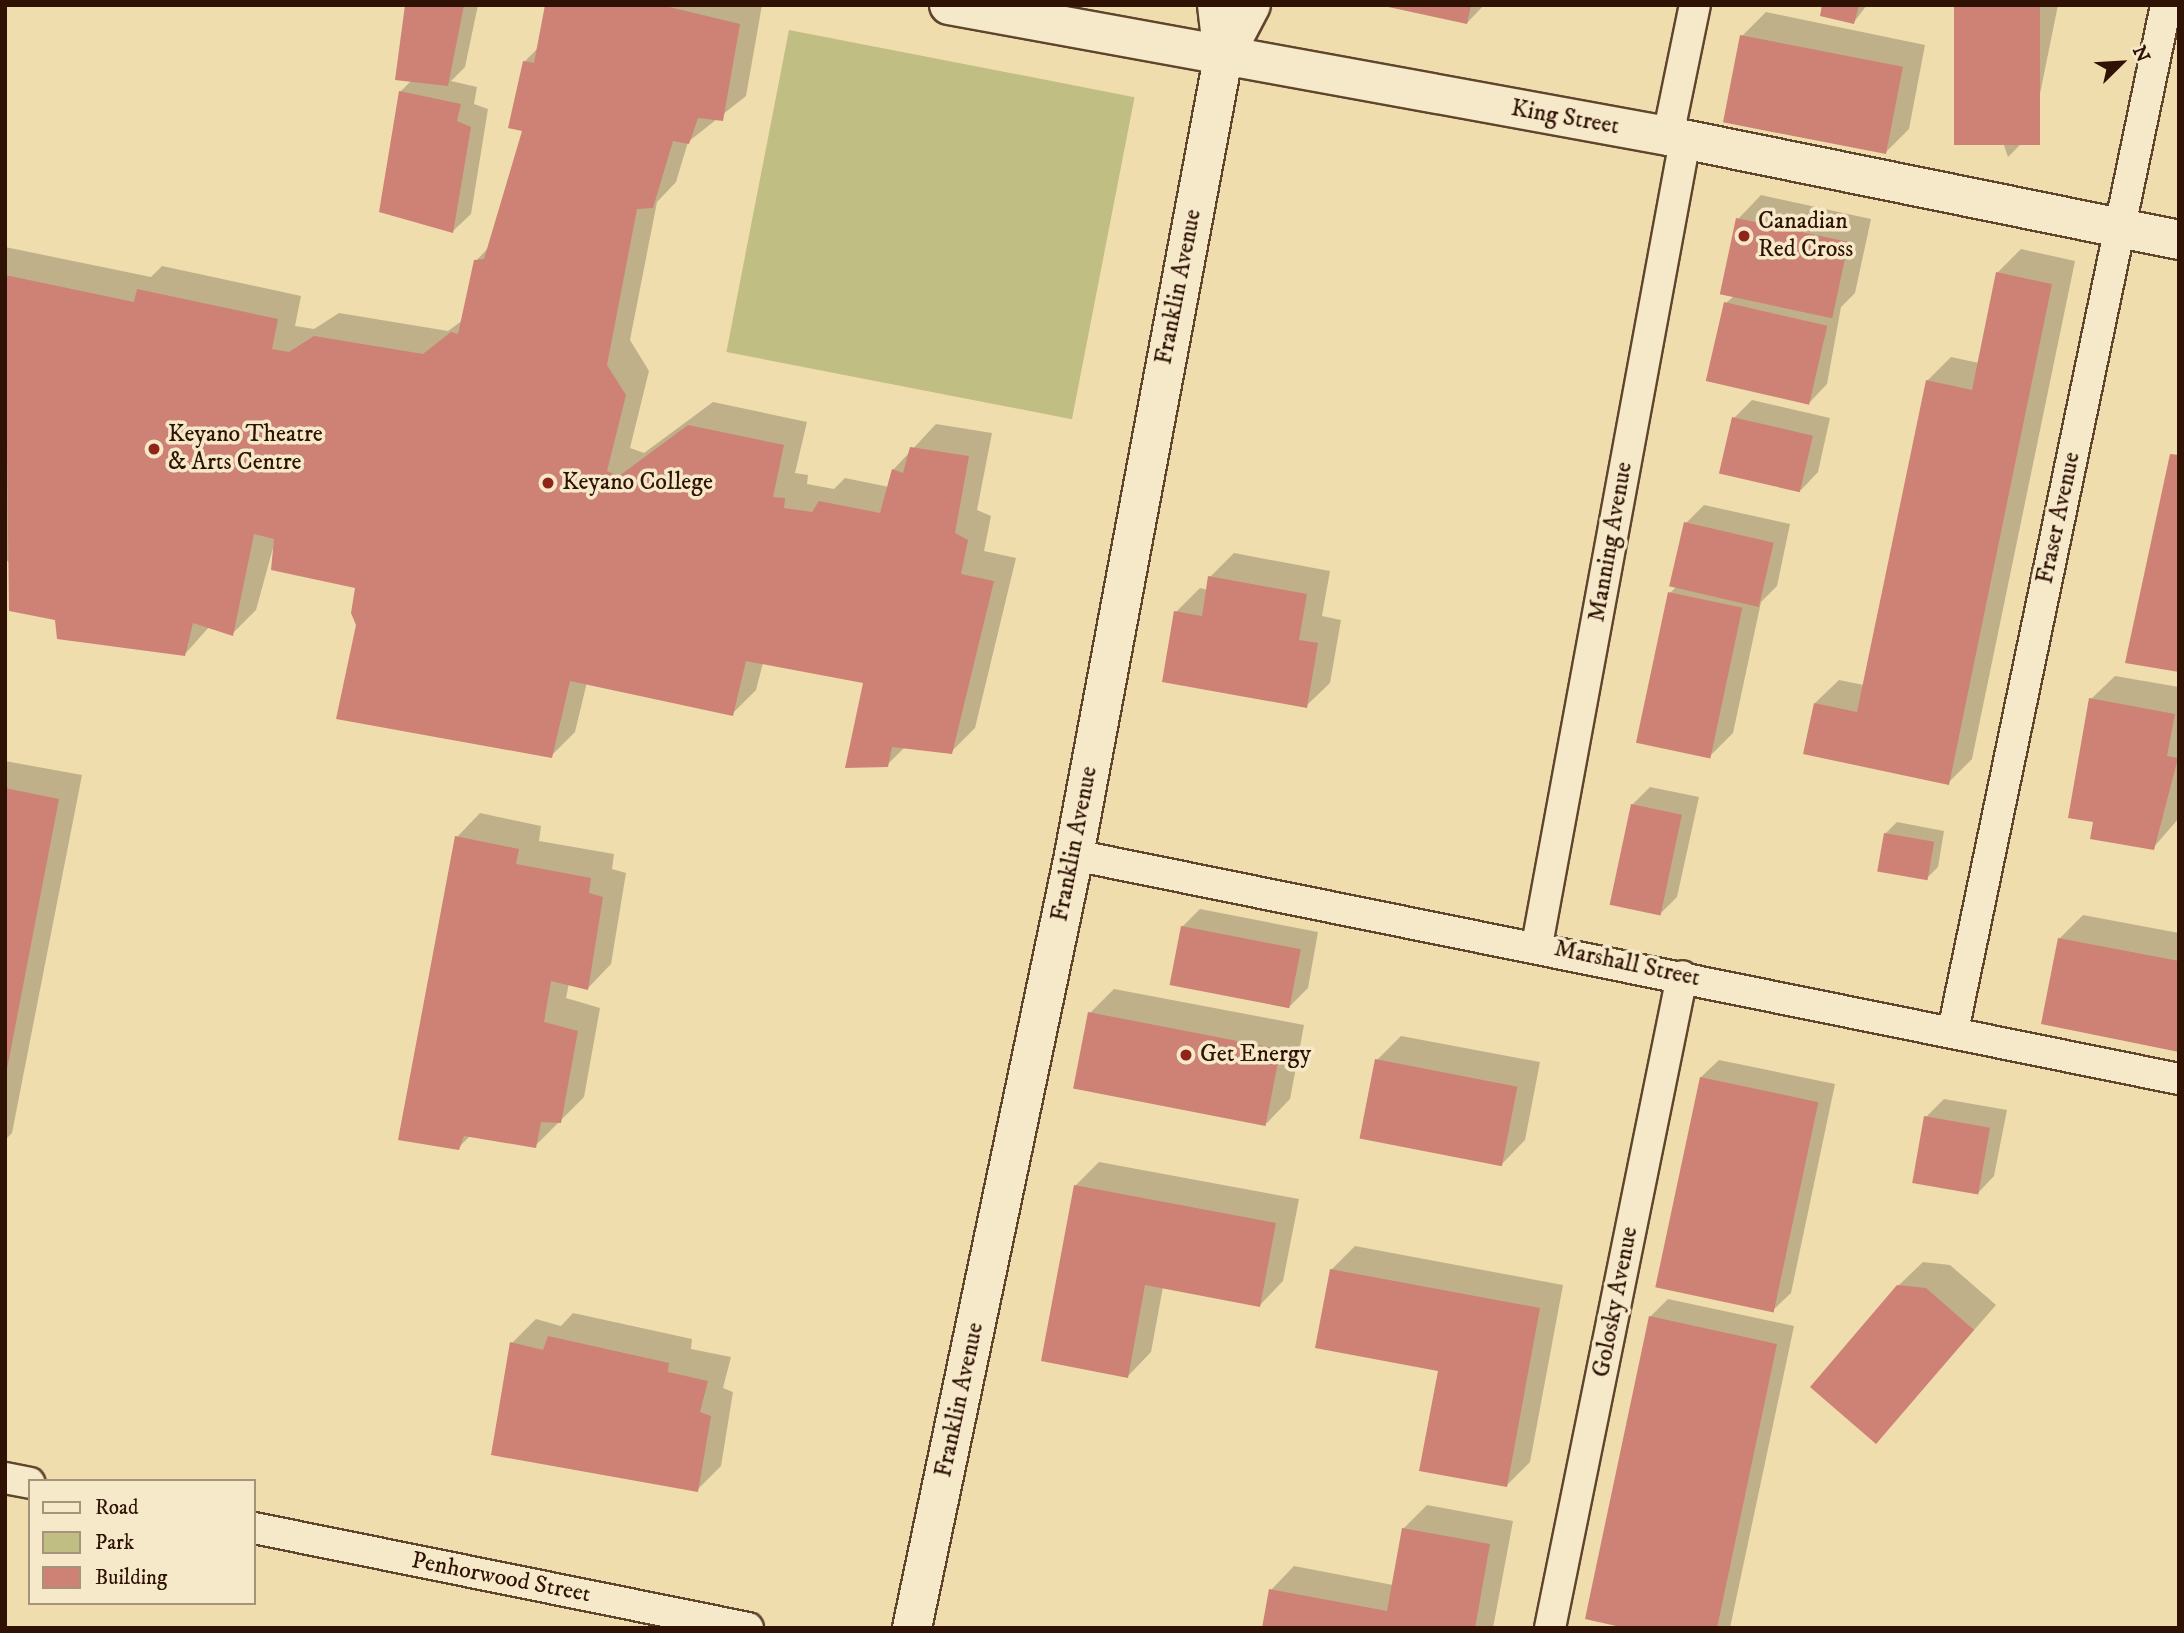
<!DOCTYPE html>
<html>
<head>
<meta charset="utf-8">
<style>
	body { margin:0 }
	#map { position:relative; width:2184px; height:1633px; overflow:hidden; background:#efddad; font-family:"IM FELL DW Pica",serif }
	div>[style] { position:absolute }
	.green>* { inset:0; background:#c1be84; transform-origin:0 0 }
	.shadow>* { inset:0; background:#0003 }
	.building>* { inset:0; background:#cd8275; transform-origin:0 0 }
	.roads { filter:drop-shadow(2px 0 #60452e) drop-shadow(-2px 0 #60452e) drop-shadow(0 2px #60452e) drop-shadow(0 -2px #60452e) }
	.street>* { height:30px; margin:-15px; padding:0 15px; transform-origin:15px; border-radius:15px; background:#f5e9ca }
	.secondary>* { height:38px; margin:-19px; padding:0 19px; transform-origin:19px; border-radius:19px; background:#f5e9ca }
	.dots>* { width:19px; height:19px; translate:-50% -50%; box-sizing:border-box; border:4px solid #f5e9ca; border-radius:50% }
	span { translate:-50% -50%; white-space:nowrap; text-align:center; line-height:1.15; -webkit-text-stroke:7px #f5e9ca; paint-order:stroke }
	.street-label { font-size:24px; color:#301204 }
	.poi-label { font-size:24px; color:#301204 }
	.left { translate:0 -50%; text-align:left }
	.frame { position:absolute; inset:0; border:7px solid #301204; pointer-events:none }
	.legend { position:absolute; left:28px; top:1479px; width:228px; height:126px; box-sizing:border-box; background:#f5e9ca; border:2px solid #a6937b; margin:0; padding:9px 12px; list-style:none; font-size:21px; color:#301204 }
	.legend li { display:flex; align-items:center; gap:14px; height:35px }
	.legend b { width:35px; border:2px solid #a6937b }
	.north { position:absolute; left:2086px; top:28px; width:70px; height:70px; -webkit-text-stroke:5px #f5e9ca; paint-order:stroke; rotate:66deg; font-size:19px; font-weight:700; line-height:28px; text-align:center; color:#301204 }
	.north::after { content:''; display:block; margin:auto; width:24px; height:32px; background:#301204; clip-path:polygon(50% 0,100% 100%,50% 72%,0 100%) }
</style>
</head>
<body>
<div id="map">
	<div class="green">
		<div style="left:789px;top:30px;width:352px;height:328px;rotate:11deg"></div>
	</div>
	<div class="shadow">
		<div style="clip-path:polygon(407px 5px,478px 5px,465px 67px,451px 81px,477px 87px,474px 104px,488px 109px,471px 214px,453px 231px,400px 92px,412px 80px)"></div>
		<div style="clip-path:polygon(547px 5px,762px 5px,746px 96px,688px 142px,676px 182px,657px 202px,630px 340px,649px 371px,630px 448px,644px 453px,713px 402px,807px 422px,795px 473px,808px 475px,807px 484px,834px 489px,845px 478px,889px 487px,893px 470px,936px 424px,992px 433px,977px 510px,991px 516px,984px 551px,1016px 558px,975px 728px,951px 752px,905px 747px,887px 765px,865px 682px,763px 663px,756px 690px,732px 714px,587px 682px,575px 732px,551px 756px,358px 625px,357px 587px,276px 537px,256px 610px,232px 634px,209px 627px,185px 654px,57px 619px,5px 558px,5px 247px,151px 277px,162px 266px,301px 296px,295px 326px,314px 329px,339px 313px,448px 331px,463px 320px,476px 261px,489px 247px,524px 129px,524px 62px,539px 47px)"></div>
		<div style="clip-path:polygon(1382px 5px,1484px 5px,1467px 23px)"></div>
		<div style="clip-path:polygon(1824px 5px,1867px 5px,1854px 22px)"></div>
		<div style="clip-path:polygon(1955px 5px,2058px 5px,2032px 133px,2008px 157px)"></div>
		<div style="clip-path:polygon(1766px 12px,1925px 45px,1909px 129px,1885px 153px,1742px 36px)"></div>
		<div style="clip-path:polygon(1761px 195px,1871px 219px,1855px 293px,1841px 307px,1827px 384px,1810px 402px,1726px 303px,1734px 296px,1738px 219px)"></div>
		<div style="clip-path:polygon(2021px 249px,2075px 261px,1972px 759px,1948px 783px,1815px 703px,1839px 680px,1864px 685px,1927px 381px,1951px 357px,1979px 363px,1997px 273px)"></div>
		<div style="clip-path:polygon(1752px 400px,1830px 418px,1818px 472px,1801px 490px,1734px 418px)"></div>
		<div style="clip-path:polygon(1704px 505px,1790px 524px,1777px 586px,1761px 602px,1733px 733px,1709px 757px,1670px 593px,1677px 586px,1686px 523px)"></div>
		<div style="clip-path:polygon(1234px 553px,1330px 571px,1322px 616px,1341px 620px,1330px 683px,1306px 706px,1176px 612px,1200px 588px,1208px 590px,1210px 577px)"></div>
		<div style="clip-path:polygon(2115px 676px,2179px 687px,2179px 818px,2153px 848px,2095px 821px,2091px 699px)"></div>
		<div style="clip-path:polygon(5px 761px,82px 775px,12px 1133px,5px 1140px)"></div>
		<div style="clip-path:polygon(1650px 787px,1699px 797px,1677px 897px,1659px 915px,1632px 805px)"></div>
		<div style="clip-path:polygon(480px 813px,541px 826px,539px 841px,614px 854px,612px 869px,626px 873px,611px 964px,588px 988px,569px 983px,566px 998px,600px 1008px,584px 1097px,535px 1146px,471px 1135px,458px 1148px,457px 837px)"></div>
		<div style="clip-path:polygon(1897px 822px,1944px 831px,1938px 867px,1926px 879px,1885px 834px)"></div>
		<div style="clip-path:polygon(1200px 909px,1318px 932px,1308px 988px,1290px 1006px,1182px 927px)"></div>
		<div style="clip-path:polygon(2083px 915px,2179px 933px,2179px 1050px,2059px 939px)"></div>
		<div style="clip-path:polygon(1114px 989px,1304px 1025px,1290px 1099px,1267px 1123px,1090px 1013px)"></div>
		<div style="clip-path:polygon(1401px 1036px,1540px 1062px,1525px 1140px,1502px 1164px,1377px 1060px)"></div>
		<div style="clip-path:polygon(1719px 1060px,1835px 1084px,1791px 1293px,1773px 1310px,1701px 1077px)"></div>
		<div style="clip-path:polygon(1944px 1099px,2007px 1110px,1994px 1176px,1977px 1194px,1926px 1117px)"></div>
		<div style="clip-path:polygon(1099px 1162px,1299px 1199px,1283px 1281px,1260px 1305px,1163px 1287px,1151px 1352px,1128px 1376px,1075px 1186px)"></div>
		<div style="clip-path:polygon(1355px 1246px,1563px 1285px,1530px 1462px,1506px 1486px,1440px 1370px,1331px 1270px)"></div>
		<div style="clip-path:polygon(1923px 1262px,1950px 1265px,1996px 1305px,1876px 1442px,1898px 1286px)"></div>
		<div style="clip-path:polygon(1668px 1299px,1794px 1326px,1730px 1628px,1633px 1628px,1650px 1317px)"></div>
		<div style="clip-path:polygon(573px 1313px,692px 1339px,691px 1349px,731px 1357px,723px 1388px,733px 1392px,721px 1466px,697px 1490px,512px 1343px,536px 1319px,561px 1326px)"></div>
		<div style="clip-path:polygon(1427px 1505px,1513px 1521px,1493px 1628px,1264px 1628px,1271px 1590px,1294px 1566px,1393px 1585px,1403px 1529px)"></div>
	</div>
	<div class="building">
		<div style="clip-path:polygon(405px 5px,464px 5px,448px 86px,395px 80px)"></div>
		<div style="clip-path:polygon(545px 5px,661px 5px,740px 24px,723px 121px,698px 118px,689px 144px,673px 141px,653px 208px,637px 209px,607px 365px,626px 395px,607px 471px,619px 476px,688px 425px,784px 445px,773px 497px,785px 498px,784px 508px,812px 512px,819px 501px,880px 513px,892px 469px,903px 473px,910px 447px,969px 456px,955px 533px,968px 540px,961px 574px,994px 581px,952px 754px,892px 747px,888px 767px,845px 768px,863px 683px,746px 661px,733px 716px,570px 681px,552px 758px,336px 719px,356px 625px,351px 613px,355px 588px,271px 570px,274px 539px,254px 534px,233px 636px,193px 623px,185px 656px,57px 639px,55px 620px,9px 611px,5px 275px,134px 302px,137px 289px,278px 319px,272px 349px,289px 352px,314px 336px,423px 354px,451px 332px,458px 334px,474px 260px,484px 259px,522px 131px,508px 128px,523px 61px,534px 63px)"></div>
		<div style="clip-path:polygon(1379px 5px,1471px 5px,1467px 24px)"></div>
		<div style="clip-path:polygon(1822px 5px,1859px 5px,1854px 24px,1820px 16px)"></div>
		<div style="left:1954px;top:5px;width:86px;height:140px"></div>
		<div style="left:1740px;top:35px;width:166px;height:89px;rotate:11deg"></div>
		<div style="clip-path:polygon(399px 91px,461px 104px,457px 121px,471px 127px,453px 233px,379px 212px)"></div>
		<div style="left:1736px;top:218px;width:115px;height:78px;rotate:12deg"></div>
		<div style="clip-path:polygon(1996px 272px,2052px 284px,1949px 785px,1803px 754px,1814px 703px,1857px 712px,1926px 380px,1972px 390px)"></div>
		<div style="left:1724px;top:302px;width:106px;height:81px;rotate:13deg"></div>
		<div style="left:1732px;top:417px;width:83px;height:58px;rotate:13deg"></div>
		<div style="clip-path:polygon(2170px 454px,2179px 455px,2179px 672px,2125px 663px)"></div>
		<div style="left:1684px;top:522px;width:92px;height:66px;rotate:13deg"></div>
		<div style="clip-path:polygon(1208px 576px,1307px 594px,1299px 640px,1318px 643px,1307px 708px,1162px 682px,1174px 611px,1202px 616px)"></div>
		<div style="left:1668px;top:592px;width:76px;height:154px;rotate:12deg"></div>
		<div style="clip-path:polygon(2089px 698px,2175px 714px,2167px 756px,2178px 758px,2154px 850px,2090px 839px,2093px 822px,2068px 818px)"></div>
		<div style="clip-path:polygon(5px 788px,59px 799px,7px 1069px,5px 1069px)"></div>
		<div style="left:1631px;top:804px;width:52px;height:103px;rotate:12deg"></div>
		<div style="left:1884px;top:833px;width:51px;height:39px;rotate:10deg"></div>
		<div style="clip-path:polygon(455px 836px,519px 849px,516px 864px,591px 878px,589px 893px,603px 897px,588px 990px,551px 981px,544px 1022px,578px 1031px,561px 1123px,541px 1122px,536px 1148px,464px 1136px,459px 1150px,398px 1140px)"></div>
		<div style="left:1181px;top:926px;width:122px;height:60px;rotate:11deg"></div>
		<div style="clip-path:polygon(2058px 938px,2179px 961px,2179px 1052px,2041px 1024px)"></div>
		<div style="left:1088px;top:1012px;width:196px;height:78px;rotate:11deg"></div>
		<div style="left:1375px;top:1059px;width:145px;height:81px;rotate:11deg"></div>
		<div style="left:1700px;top:1077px;width:121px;height:215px;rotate:12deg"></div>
		<div style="left:1924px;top:1116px;width:67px;height:68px;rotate:10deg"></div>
		<div style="clip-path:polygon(1074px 1185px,1276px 1223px,1260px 1307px,1145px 1285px,1128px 1378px,1041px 1361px)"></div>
		<div style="clip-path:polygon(1330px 1269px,1540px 1308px,1507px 1487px,1419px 1471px,1438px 1371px,1315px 1348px)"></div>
		<div style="clip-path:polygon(1897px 1285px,1926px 1288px,1974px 1330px,1876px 1444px,1810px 1387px)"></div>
		<div style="clip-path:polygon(1649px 1316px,1777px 1344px,1717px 1628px,1625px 1628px,1585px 1619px)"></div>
		<div style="clip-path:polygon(548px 1336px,669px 1363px,668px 1372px,708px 1381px,700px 1412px,711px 1416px,698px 1492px,491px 1455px,510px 1342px,543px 1350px)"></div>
		<div style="clip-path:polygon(1402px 1528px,1490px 1544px,1475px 1628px,1262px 1628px,1269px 1589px,1387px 1611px)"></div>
	</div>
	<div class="roads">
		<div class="street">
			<div style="left:1668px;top:136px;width:134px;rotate:-78.4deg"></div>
			<div style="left:1074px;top:855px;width:1127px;rotate:11.46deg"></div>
			<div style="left:1537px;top:945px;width:818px;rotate:-79.58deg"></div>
			<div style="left:1953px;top:1031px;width:1048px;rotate:-78.27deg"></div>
			<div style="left:5px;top:1478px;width:25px;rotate:11deg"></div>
			<div style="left:254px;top:1528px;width:504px;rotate:11.44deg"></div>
			<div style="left:1550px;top:1628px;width:665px;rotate:-78.55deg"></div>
		</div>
		<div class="secondary">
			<div style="left:949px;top:5px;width:731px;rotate:10.33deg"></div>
			<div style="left:1668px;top:136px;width:521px;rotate:11.5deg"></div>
			<div style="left:1217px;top:5px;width:53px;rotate:83.5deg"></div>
			<div style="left:912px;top:1628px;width:790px;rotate:-78.16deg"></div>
			<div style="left:1074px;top:855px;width:811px;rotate:-79.41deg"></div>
			<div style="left:1223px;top:58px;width:60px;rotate:-62.2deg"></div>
		</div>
	</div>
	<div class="dots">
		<div style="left:1744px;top:236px;background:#8f2418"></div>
		<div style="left:154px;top:449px;background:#8f2418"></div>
		<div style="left:548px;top:483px;background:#8f2418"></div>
		<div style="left:1186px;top:1055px;background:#8f2418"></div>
	</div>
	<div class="street-label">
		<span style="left:1565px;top:118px;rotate:10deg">King Street</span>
		<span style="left:1179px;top:287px;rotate:-79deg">Franklin Avenue</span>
		<span style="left:2059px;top:518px;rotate:-78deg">Fraser Avenue</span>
		<span style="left:1611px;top:542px;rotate:-80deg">Manning Avenue</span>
		<span style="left:1075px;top:844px;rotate:-79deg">Franklin Avenue</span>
		<span style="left:1627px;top:964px;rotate:12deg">Marshall Street</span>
		<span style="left:1616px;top:1302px;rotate:-79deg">Golosky Avenue</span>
		<span style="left:960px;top:1400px;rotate:-78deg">Franklin Avenue</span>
		<span style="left:501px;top:1578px;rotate:11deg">Penhorwood Street</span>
	</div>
	<div class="poi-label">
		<span class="left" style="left:1758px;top:236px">Canadian<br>Red Cross</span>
		<span class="left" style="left:168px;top:449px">Keyano Theatre<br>&amp; Arts Centre</span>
		<span class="left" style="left:562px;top:483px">Keyano College</span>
		<span class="left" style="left:1200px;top:1055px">Get Energy</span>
	</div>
	<div class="frame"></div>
	<ul class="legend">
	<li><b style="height:9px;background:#f5e9ca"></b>Road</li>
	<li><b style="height:19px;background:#c1be84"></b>Park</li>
	<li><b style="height:19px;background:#cd8275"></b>Building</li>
	</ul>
	<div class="north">N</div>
</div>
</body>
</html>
